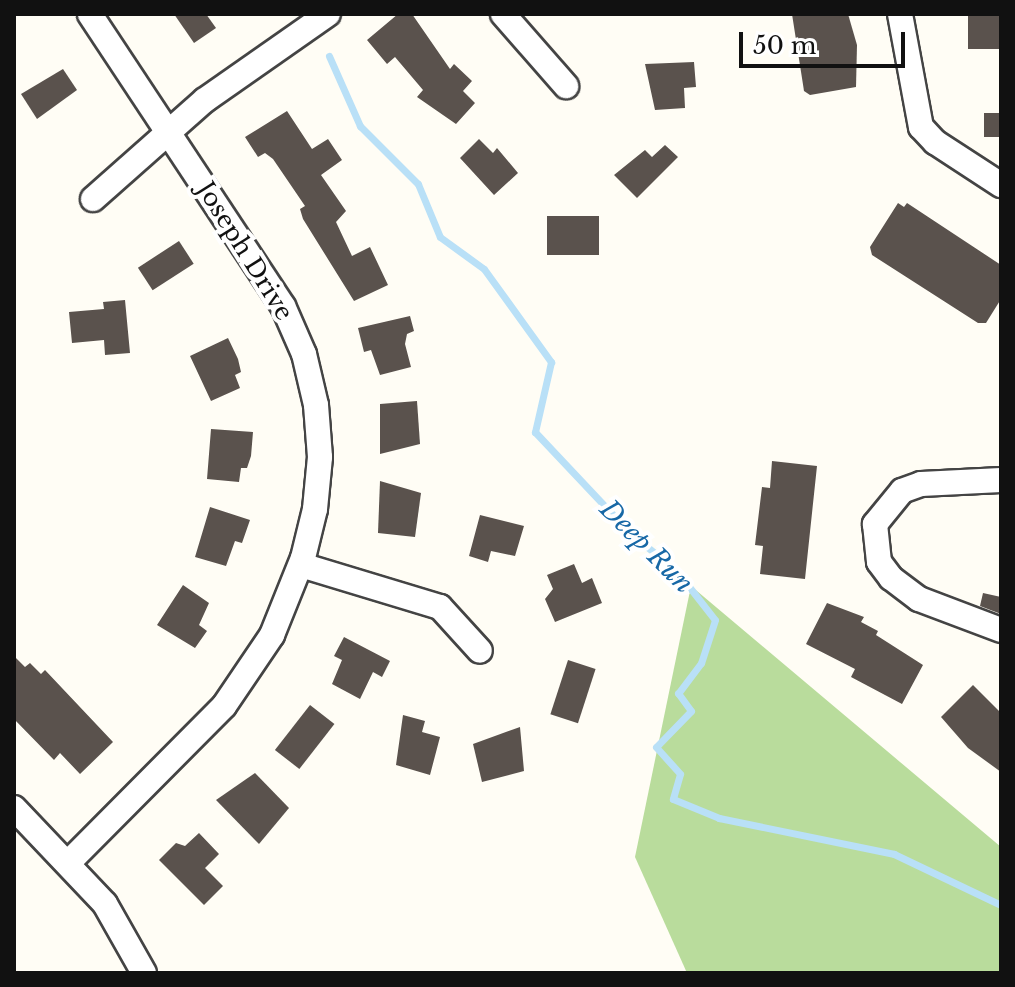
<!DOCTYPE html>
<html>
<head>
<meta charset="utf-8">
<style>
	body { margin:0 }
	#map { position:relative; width:1015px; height:987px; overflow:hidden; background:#fffdf5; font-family:"Libre Baskerville",serif }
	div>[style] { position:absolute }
	.forest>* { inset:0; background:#b9dc9c }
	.stream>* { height:7px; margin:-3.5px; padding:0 3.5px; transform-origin:3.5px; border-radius:3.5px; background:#b9e0f7 }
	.building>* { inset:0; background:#5a524d; transform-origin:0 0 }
	.roads { filter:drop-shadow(2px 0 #444) drop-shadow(-2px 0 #444) drop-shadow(0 2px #444) drop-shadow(0 -2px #444) }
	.minor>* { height:24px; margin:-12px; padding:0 12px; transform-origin:12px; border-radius:12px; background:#fff }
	span { translate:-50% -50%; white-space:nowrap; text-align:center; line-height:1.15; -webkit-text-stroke:8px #fff; paint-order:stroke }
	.street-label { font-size:24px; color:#111 }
	.water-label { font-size:26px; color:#1768a6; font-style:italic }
	.frame { position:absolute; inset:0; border:16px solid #111; pointer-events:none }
	.scale { position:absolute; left:739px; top:32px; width:166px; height:36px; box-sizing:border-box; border:4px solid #111; border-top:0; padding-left:10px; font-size:24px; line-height:28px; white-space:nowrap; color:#111; -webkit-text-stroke:6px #fff; paint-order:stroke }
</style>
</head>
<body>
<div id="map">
	<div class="forest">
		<div style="clip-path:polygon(691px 586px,1001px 847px,1001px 973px,687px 973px,635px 857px)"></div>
	</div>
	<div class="stream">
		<div style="left:329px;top:56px;width:77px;rotate:66.1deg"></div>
		<div style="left:360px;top:126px;width:82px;rotate:45deg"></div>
		<div style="left:418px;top:184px;width:57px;rotate:67.5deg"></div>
		<div style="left:440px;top:237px;width:54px;rotate:36deg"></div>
		<div style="left:484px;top:269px;width:115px;rotate:54.2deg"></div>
		<div style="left:551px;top:362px;width:72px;rotate:102.9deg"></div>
		<div style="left:535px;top:432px;width:140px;rotate:46.7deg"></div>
		<div style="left:631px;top:534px;width:58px;rotate:38.7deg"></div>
		<div style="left:676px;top:570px;width:63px;rotate:52deg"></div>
		<div style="left:715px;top:620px;width:45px;rotate:108deg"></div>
		<div style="left:701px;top:663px;width:38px;rotate:127deg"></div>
		<div style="left:678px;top:693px;width:22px;rotate:54deg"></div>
		<div style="left:691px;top:711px;width:50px;rotate:134.2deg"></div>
		<div style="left:656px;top:747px;width:36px;rotate:48deg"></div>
		<div style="left:680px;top:774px;width:26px;rotate:106deg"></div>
		<div style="left:673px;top:799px;width:50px;rotate:22.4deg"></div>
		<div style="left:719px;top:818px;width:179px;rotate:11.6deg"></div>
		<div style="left:894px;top:854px;width:119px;rotate:25.5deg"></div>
	</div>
	<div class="building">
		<div style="clip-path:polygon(174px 14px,206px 14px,216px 28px,194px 43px)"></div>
		<div style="clip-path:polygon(398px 14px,412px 14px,450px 69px,454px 64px,472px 81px,463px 91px,475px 103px,456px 124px,417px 97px,423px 90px,395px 57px,387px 64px,367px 40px)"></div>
		<div style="clip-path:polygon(792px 14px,848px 14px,857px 45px,856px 87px,810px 95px,804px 91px)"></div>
		<div style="left:968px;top:14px;width:33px;height:35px"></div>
		<div style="clip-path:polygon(694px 62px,696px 87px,684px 88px,685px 108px,655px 110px,645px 64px)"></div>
		<div style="clip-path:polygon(63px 69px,77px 90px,37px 119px,21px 94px)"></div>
		<div style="clip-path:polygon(287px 111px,312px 149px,328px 139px,342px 160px,321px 175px,346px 211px,336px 222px,352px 256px,370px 247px,388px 285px,354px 301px,303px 219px,300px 209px,305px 206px,273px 159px,265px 153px,258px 157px,245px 137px)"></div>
		<div style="left:984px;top:113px;width:17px;height:24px"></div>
		<div style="clip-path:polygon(479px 139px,493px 153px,497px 148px,518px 173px,494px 195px,460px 158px)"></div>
		<div style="clip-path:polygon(665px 145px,678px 157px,637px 198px,614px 175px,645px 150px,652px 157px)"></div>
		<div style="clip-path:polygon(898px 203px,904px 207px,907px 203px,1001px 265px,1001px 299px,986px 323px,978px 323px,872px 255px,870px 247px)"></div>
		<div style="left:599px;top:216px;width:39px;height:52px;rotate:90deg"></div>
		<div style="left:179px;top:241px;width:27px;height:49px;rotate:57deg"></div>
		<div style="clip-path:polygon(125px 300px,130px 353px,105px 355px,104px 340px,72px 343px,69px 312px,104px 309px,103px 302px)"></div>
		<div style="clip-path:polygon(410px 316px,414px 331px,407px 334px,405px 344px,411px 367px,380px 375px,371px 350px,364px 352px,358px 328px)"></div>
		<div style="clip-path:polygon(228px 338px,238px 359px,241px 372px,235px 375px,240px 388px,211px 401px,190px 356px)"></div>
		<div style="clip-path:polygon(417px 401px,420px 444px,380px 454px,380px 404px)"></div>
		<div style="clip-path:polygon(211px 429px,253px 432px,251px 456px,247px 468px,241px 468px,239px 482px,207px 479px)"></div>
		<div style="clip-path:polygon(772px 461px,817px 466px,805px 579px,760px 574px,763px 546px,755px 545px,762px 487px,770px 488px)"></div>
		<div style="clip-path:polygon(380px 481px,421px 493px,415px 537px,378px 533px)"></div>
		<div style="clip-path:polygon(210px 507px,250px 520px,242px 543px,235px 541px,226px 566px,195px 557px)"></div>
		<div style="clip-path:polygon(480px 515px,524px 526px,515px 556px,491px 551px,488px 562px,469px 556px)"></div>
		<div style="clip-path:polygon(574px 564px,582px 583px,592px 578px,602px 603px,555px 622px,545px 599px,553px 589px,547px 575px)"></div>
		<div style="clip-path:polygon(183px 585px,209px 603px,199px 625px,207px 631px,195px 648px,157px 625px)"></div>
		<div style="clip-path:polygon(983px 593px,1001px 597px,1001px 614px,980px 606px)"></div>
		<div style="clip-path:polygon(827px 603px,864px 617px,861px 622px,878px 631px,876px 635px,923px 665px,902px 704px,851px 677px,855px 669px,806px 644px)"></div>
		<div style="clip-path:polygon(344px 637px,390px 661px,382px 677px,373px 672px,360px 699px,332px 684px,342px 660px,334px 656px)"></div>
		<div style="clip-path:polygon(14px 656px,25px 667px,30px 663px,41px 674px,45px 670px,113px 742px,80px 774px,60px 753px,54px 760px,14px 719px)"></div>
		<div style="left:568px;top:660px;width:29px;height:57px;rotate:18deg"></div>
		<div style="clip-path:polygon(973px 685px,1001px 713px,1001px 772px,968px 748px,941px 717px)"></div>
		<div style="left:310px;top:705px;width:31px;height:57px;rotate:38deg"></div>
		<div style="clip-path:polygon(403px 715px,425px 721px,422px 732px,440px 737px,430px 775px,396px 765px)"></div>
		<div style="clip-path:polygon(520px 727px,524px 771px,482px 782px,473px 744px)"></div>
		<div style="clip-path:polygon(255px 773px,289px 808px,259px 844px,216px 800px)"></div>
		<div style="clip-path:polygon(199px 833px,219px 854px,205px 868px,223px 886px,204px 905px,159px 860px,176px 843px,185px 846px)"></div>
	</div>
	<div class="roads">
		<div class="minor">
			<div style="left:503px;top:14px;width:96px;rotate:48.8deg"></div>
			<div style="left:900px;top:14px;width:115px;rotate:79.5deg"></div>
			<div style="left:921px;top:127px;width:21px;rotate:47deg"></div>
			<div style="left:935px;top:142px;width:79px;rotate:33.1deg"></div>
			<div style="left:93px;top:199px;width:149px;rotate:-41.5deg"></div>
			<div style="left:205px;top:100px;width:150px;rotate:-35deg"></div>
			<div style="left:1001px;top:480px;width:80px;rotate:177.1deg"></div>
			<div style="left:921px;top:484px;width:20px;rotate:160deg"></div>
			<div style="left:902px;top:491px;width:43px;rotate:129.3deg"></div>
			<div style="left:875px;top:524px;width:38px;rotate:84deg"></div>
			<div style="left:879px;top:562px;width:20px;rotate:53deg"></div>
			<div style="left:891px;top:578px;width:35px;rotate:37deg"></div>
			<div style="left:919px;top:599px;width:88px;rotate:20.7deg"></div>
			<div style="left:301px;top:565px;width:145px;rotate:16.8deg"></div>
			<div style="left:440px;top:607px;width:59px;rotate:47.7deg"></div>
			<div style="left:14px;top:808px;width:132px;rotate:46.5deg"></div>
			<div style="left:105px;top:904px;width:79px;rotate:60.5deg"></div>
			<div style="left:68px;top:863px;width:221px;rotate:-45.2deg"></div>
			<div style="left:224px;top:706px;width:86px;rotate:-55.9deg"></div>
			<div style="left:272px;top:635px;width:83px;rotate:-68.1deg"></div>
			<div style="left:303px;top:558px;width:50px;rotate:-76.2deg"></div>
			<div style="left:315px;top:509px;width:52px;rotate:-84.5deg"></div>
			<div style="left:320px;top:457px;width:52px;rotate:-94.4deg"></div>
			<div style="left:316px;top:405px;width:52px;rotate:-103.2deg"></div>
			<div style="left:304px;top:354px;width:52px;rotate:-113.6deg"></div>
			<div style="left:283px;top:306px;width:350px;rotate:-123.5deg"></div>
		</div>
	</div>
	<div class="street-label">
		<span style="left:245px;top:251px;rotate:58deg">Joseph Drive</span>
	</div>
	<div class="water-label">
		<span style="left:646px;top:547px;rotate:45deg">Deep Run</span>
	</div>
	<div class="frame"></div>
	<div class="scale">50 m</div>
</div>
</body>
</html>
